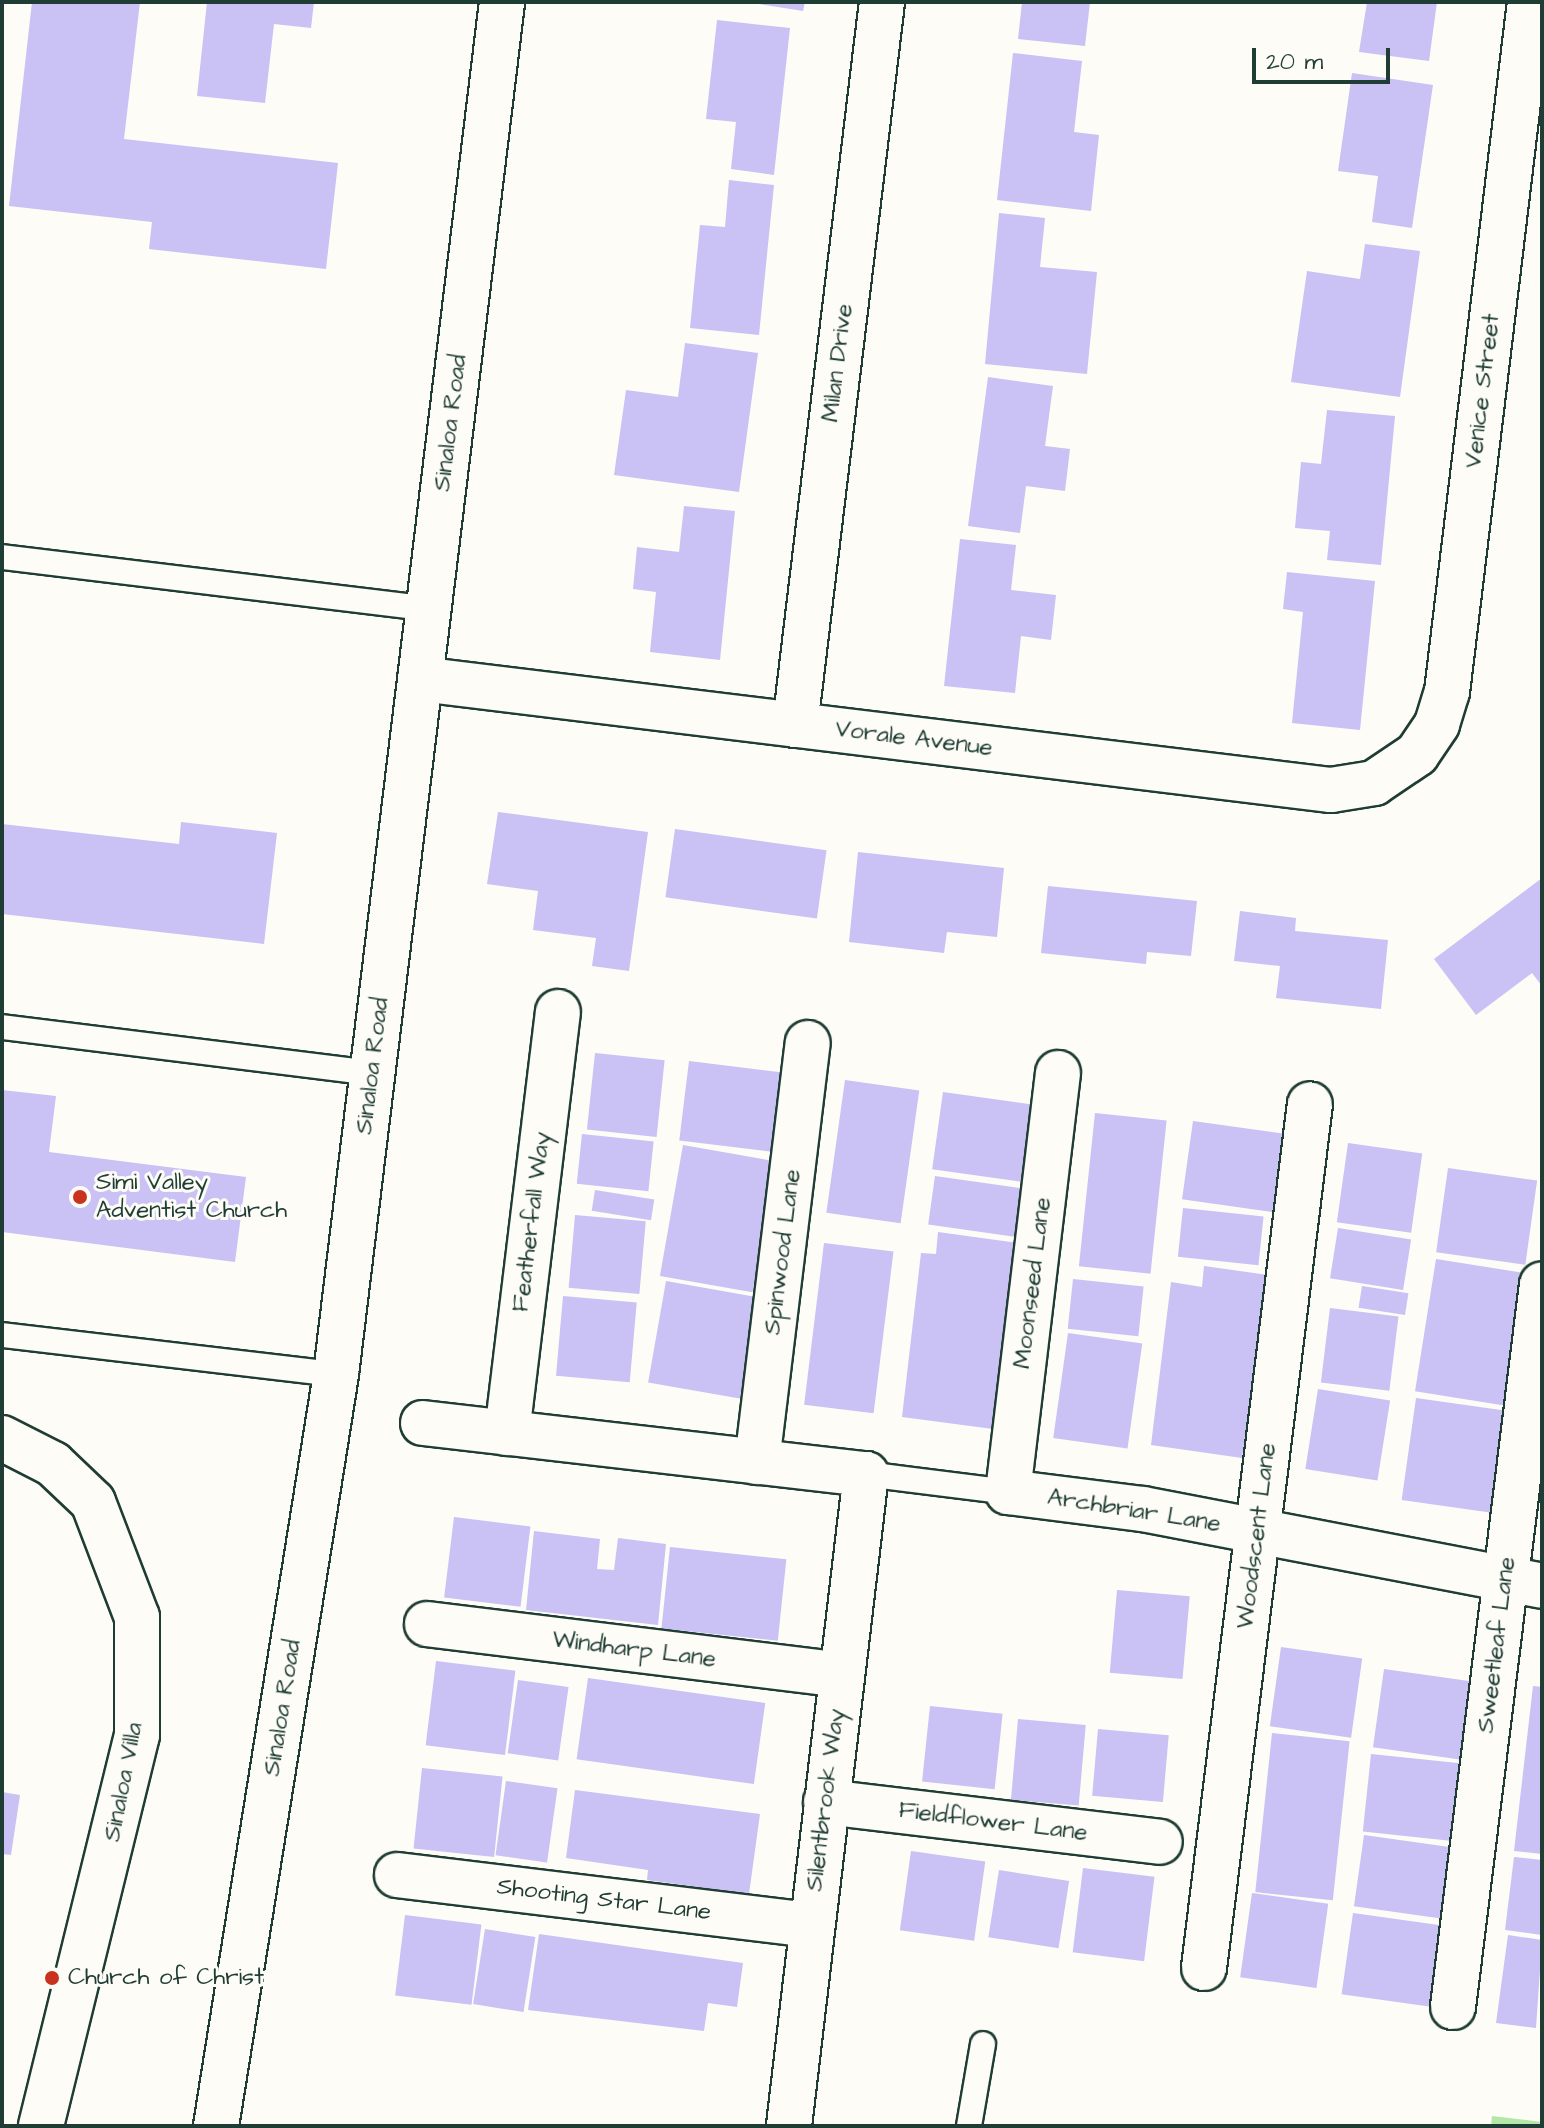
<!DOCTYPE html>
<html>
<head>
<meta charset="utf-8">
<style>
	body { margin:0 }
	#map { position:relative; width:1544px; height:2128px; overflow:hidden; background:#fdfcf7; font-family:"Architects Daughter",sans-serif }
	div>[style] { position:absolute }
	.green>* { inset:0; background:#b5e7a8 }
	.building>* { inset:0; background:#cac1f4; transform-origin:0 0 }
	.roads { filter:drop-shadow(2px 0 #1f3d34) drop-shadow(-2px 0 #1f3d34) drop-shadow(0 2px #1f3d34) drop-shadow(0 -2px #1f3d34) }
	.lane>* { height:24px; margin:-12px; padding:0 12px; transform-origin:12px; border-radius:12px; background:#fdfcf7 }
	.street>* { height:44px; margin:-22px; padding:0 22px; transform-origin:22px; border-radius:22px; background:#fdfcf7 }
	.secondary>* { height:44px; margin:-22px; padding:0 22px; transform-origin:22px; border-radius:22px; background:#fdfcf7 }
	.dots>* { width:22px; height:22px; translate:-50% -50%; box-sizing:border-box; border:4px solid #fdfcf7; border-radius:50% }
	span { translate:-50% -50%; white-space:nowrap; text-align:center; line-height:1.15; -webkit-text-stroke:6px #fdfcf7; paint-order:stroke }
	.street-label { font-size:24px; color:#1f3d34 }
	.poi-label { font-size:24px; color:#1f3d34 }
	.left { translate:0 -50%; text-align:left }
	.frame { position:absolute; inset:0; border:4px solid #1f3d34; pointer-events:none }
	.scale { position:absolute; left:1252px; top:48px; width:138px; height:36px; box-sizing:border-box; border:4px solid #1f3d34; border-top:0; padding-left:10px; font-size:24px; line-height:28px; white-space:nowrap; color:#1f3d34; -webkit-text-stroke:6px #fdfcf7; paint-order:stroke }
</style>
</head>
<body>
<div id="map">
	<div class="green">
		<div style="clip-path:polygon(1492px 2116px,1542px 2122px,1542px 2126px,1491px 2126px)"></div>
	</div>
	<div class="building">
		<div style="clip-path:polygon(32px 2px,140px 2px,124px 139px,338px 163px,326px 269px,149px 249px,152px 222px,9px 206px)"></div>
		<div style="clip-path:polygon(207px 2px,314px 2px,311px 28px,274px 24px,265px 103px,197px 96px)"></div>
		<div style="clip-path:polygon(746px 2px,805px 2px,803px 11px)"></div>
		<div style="clip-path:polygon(1022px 2px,1090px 2px,1085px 46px,1018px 39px)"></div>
		<div style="clip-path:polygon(1367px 2px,1437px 2px,1429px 61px,1359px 52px)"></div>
		<div style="clip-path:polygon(717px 20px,790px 28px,774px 175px,731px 169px,736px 122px,706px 119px)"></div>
		<div style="clip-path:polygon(1013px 53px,1082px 61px,1074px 132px,1099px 135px,1091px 211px,997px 200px)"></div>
		<div style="clip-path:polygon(1352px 73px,1433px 85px,1412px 228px,1372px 222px,1378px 176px,1338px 171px)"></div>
		<div style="clip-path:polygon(729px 180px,774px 185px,759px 335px,690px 328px,700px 225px,725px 227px)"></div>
		<div style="clip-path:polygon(999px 213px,1045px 218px,1040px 267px,1097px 272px,1087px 374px,985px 364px)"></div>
		<div style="clip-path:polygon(1365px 244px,1420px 251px,1400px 397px,1291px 382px,1307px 271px,1360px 279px)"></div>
		<div style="clip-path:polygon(685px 343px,758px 353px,739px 492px,614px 475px,626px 390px,678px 397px)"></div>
		<div style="clip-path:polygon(988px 377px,1053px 386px,1045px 446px,1070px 449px,1065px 491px,1026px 486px,1020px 533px,968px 526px)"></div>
		<div style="clip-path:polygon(1327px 410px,1395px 416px,1381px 565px,1327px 560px,1330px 531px,1295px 528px,1301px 462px,1321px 464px)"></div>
		<div style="clip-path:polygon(684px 506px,735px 511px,720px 660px,650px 652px,656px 592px,633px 589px,637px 547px,679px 552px)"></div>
		<div style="clip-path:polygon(960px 539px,1016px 545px,1011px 590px,1056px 595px,1051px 640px,1021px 636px,1015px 693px,944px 686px)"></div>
		<div style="clip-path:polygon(1287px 572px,1375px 581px,1360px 730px,1292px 723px,1303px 612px,1283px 609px)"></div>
		<div style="clip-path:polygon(498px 812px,648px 832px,629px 971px,592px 966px,596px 938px,533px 930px,538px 891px,487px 884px)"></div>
		<div style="clip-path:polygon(181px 822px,277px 833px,264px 944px,2px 914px,2px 824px,179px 844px)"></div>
		<div style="left:675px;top:829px;width:153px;height:69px;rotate:8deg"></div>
		<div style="clip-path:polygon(858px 852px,1004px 868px,997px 937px,947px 932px,944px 953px,849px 942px)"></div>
		<div style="clip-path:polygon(1542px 878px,1542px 986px,1532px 973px,1476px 1015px,1434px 959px)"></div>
		<div style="clip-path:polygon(1048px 886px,1197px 901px,1191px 956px,1147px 952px,1146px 964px,1041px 953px)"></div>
		<div style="clip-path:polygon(1240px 911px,1296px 918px,1295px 931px,1388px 940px,1381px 1009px,1276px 998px,1280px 966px,1234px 961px)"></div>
		<div style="left:595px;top:1053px;width:70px;height:77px;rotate:6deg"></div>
		<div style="left:689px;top:1061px;width:97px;height:80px;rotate:7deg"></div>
		<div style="left:845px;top:1080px;width:75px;height:134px;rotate:8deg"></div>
		<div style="clip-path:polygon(2px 1090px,56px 1096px,49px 1152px,246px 1177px,235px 1262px,2px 1232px)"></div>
		<div style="left:943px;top:1092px;width:96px;height:78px;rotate:8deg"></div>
		<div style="left:1095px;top:1113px;width:72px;height:154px;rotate:6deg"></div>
		<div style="left:1193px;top:1121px;width:96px;height:79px;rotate:8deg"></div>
		<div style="left:582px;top:1134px;width:72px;height:50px;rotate:6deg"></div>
		<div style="left:1348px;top:1143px;width:75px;height:80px;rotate:8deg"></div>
		<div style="left:683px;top:1145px;width:94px;height:133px;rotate:10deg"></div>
		<div style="left:1448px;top:1168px;width:90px;height:85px;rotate:8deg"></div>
		<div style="left:935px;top:1176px;width:92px;height:49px;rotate:8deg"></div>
		<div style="left:595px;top:1190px;width:60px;height:21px;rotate:9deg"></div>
		<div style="left:1183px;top:1208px;width:81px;height:49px;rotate:6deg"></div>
		<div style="left:575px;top:1215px;width:71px;height:73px;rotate:5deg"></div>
		<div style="left:1338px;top:1228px;width:74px;height:51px;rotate:9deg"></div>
		<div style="clip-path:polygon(938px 1232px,1018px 1243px,993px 1429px,902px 1417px,921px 1253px,936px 1254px)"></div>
		<div style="left:824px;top:1243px;width:70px;height:163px;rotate:7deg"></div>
		<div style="left:1436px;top:1259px;width:92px;height:134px;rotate:9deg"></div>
		<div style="clip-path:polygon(1204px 1266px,1268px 1275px,1242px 1458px,1151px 1445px,1171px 1282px,1202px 1287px)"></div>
		<div style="left:1073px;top:1279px;width:71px;height:50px;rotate:6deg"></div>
		<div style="left:666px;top:1281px;width:93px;height:103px;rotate:10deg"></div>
		<div style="left:1362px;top:1286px;width:47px;height:22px;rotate:9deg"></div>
		<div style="left:563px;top:1296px;width:74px;height:80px;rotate:5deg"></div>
		<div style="left:1330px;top:1308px;width:69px;height:75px;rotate:7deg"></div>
		<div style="left:1068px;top:1333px;width:75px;height:106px;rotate:8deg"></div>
		<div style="left:1318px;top:1389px;width:73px;height:81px;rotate:9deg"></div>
		<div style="left:1416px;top:1398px;width:91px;height:103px;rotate:8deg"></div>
		<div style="left:454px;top:1517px;width:77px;height:81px;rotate:7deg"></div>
		<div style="clip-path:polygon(534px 1531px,600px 1539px,597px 1569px,614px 1570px,618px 1538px,666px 1544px,658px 1625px,526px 1610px)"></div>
		<div style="left:670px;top:1547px;width:117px;height:82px;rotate:6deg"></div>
		<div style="left:1117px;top:1590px;width:73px;height:83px;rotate:5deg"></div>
		<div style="left:1281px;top:1647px;width:82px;height:80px;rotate:8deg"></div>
		<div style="left:436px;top:1661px;width:80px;height:85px;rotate:7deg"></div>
		<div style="left:1384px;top:1669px;width:91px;height:79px;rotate:8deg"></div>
		<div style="left:588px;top:1678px;width:179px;height:82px;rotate:8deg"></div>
		<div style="left:518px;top:1680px;width:51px;height:74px;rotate:8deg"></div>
		<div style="clip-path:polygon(1533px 1686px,1542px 1687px,1542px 1854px,1514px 1851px)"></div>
		<div style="left:930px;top:1706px;width:73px;height:76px;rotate:6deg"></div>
		<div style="left:1018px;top:1719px;width:68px;height:81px;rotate:5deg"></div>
		<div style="left:1098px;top:1729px;width:71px;height:67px;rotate:5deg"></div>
		<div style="left:1272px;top:1733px;width:78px;height:160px;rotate:6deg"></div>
		<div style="left:1371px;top:1754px;width:92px;height:78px;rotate:6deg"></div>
		<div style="left:422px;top:1768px;width:81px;height:81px;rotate:6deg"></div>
		<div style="left:506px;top:1781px;width:52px;height:75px;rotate:8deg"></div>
		<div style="clip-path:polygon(575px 1790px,760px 1814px,749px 1894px,647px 1880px,648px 1870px,566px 1858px)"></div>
		<div style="clip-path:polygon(2px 1792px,20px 1795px,11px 1855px,2px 1854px)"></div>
		<div style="left:1364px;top:1835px;width:88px;height:72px;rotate:8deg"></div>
		<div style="left:911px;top:1851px;width:75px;height:80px;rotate:8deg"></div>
		<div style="clip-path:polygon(1514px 1857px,1542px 1860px,1542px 1935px,1505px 1930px)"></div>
		<div style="left:1083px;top:1868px;width:72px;height:85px;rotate:7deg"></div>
		<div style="left:999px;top:1870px;width:71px;height:68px;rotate:9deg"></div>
		<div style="left:1252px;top:1893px;width:77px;height:85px;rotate:8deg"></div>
		<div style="left:1353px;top:1913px;width:92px;height:82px;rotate:8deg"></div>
		<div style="left:405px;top:1915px;width:77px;height:81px;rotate:7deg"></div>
		<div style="left:485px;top:1929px;width:51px;height:76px;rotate:9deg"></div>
		<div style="clip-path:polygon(539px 1934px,743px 1963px,737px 2007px,708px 2003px,704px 2031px,528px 2010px)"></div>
		<div style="clip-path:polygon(1508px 1935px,1542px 1940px,1536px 2028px,1496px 2023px)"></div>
	</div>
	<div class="roads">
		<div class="lane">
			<div style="left:2px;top:557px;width:430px;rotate:6.9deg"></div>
			<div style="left:2px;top:1027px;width:374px;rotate:7.1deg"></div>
			<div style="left:2px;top:1335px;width:336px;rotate:6.7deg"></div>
			<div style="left:866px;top:1474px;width:143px;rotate:7.2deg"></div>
			<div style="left:969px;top:2126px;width:83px;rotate:-80.3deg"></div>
		</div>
		<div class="street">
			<div style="left:420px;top:679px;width:918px;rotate:6.95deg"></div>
			<div style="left:1331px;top:790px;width:44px;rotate:-9.2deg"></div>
			<div style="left:1374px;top:783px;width:52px;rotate:-34deg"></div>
			<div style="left:1417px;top:754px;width:36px;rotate:-56deg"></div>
			<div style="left:1437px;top:724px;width:34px;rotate:-73deg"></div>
			<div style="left:1447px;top:692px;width:695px;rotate:-83.14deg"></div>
			<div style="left:795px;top:725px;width:728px;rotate:-83.14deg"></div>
			<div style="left:1058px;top:1073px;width:422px;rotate:96.8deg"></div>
			<div style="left:1008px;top:1492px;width:136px;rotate:7.2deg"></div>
			<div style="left:1143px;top:1509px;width:406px;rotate:10.9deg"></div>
			<div style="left:423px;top:1423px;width:446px;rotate:6.6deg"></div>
			<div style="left:866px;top:1474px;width:657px;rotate:96.74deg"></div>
			<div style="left:507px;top:1433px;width:424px;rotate:-83.1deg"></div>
			<div style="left:2px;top:1438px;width:57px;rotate:27deg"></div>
			<div style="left:53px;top:1464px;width:55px;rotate:43.5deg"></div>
			<div style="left:93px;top:1502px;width:123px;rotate:69.1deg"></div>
			<div style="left:137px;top:1617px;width:118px;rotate:90deg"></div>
			<div style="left:137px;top:1735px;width:403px;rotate:103.8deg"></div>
			<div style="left:757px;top:1462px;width:422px;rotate:-83.1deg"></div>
			<div style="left:427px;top:1624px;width:418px;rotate:7deg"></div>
			<div style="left:826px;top:1802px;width:336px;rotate:6.8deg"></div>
			<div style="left:397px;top:1875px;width:417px;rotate:6.9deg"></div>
			<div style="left:1204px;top:1968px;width:870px;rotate:-83.01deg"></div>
			<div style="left:1453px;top:2007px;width:728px;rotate:-82.98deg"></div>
		</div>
		<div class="secondary">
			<div style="left:216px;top:2126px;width:762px;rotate:-80.93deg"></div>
			<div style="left:336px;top:1374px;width:1382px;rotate:-83.1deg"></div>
		</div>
	</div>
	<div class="dots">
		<div style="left:80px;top:1197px;background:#c8321e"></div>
		<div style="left:52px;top:1978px;background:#c8321e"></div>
	</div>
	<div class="street-label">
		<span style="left:838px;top:363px;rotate:-83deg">Milan Drive</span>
		<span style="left:1483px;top:391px;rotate:-83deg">Venice Street</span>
		<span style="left:451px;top:423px;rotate:-83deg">Sinaloa Road</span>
		<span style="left:914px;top:739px;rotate:7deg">Vorale Avenue</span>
		<span style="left:373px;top:1066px;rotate:-83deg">Sinaloa Road</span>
		<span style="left:532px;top:1222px;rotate:-83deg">Featherfall Way</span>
		<span style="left:783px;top:1252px;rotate:-83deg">Spinwood Lane</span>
		<span style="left:1033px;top:1283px;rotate:-83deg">Moonseed Lane</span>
		<span style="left:1134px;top:1511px;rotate:9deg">Archbriar Lane</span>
		<span style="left:1257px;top:1536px;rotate:-83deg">Woodscent Lane</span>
		<span style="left:1497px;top:1645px;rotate:-83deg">Sweetleaf Lane</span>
		<span style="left:634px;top:1650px;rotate:7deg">Windharp Lane</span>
		<span style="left:283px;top:1708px;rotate:-81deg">Sinaloa Road</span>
		<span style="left:124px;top:1782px;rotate:-79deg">Sinaloa Villa</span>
		<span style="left:826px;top:1800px;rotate:-83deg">Silentbrook Way</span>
		<span style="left:993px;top:1822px;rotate:7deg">Fieldflower Lane</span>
		<span style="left:604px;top:1900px;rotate:7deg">Shooting Star Lane</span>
	</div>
	<div class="poi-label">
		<span class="left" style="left:96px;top:1197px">Simi Valley<br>Adventist Church</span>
		<span class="left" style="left:68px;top:1978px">Church of Christ</span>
	</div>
	<div class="frame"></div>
	<div class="scale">20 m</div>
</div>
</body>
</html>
